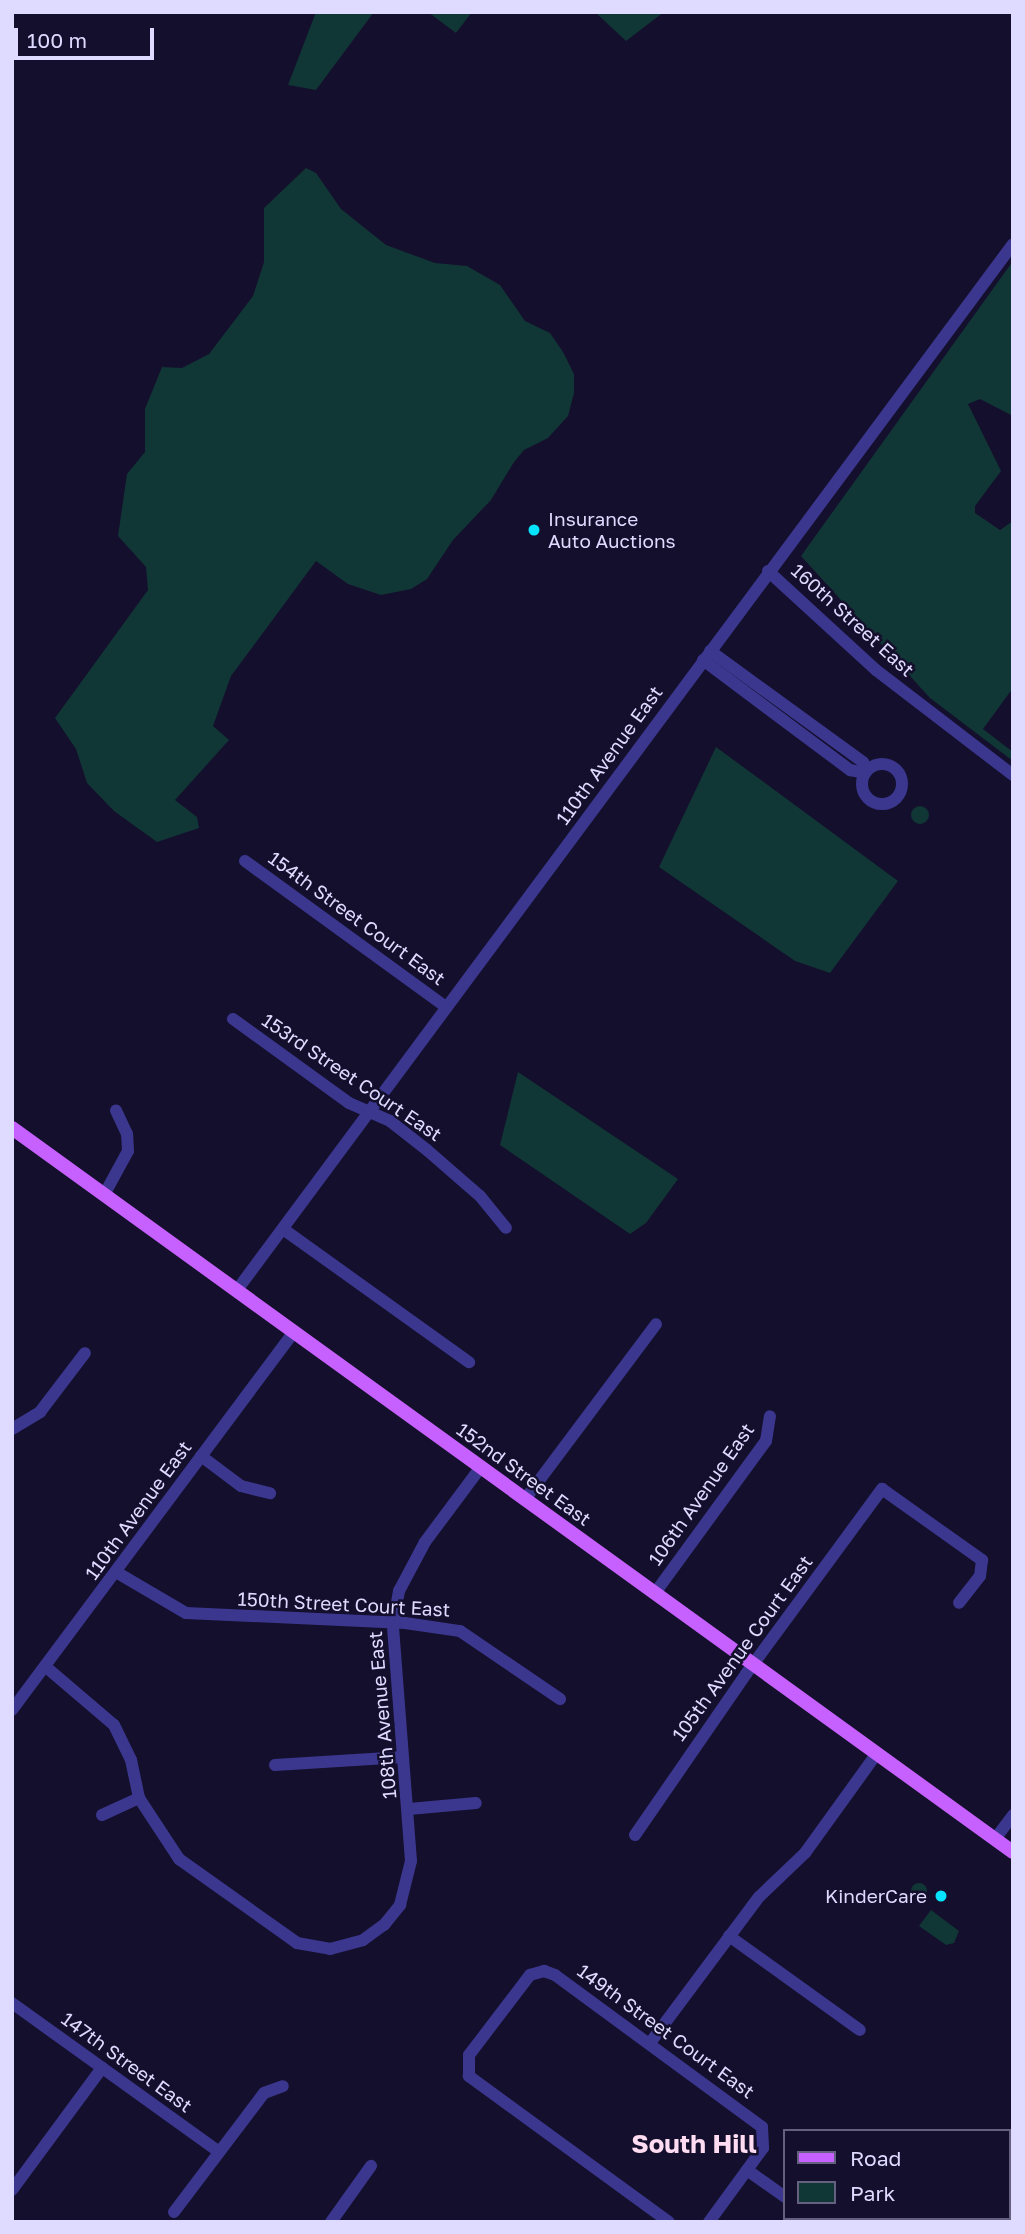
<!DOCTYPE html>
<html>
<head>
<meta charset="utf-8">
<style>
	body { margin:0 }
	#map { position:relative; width:1025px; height:2234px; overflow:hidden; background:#140f2c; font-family:"Golos Text",sans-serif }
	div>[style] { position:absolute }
	.green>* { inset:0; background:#113636 }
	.round { border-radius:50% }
	.minor>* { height:12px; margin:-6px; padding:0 6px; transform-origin:6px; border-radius:6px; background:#3b378e }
	.minor>.ring { margin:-6px; padding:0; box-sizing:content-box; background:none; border:12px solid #3b378e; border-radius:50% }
	.major>* { height:14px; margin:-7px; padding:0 7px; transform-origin:7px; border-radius:7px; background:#c661ff }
	.dots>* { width:19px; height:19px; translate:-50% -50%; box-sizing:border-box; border:4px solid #140f2c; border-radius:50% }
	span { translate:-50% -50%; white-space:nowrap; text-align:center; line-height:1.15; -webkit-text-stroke:5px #140f2c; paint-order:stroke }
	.poi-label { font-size:19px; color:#dfdaff }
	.left { translate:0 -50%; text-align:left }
	.right { translate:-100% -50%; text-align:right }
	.street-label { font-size:19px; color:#dfdaff }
	.district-label { font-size:26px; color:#ffdcf2; font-weight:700 }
	.frame { position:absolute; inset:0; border:14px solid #dfdaff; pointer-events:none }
	.legend { position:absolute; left:783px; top:2129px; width:228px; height:91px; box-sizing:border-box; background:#140f2c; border:2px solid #656080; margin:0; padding:9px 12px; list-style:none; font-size:21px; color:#dfdaff }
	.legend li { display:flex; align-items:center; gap:14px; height:35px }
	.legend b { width:35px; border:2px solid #656080 }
	.scale { position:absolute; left:14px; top:28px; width:140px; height:32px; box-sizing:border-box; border:4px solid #dfdaff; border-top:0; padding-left:9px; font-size:21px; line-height:24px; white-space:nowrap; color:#dfdaff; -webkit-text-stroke:5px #140f2c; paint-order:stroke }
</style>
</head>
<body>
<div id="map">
	<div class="green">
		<div style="clip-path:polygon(316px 12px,374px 12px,316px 90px,288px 85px)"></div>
		<div style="clip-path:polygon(428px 12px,472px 12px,456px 33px)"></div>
		<div style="clip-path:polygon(595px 12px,664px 12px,626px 41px)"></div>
		<div style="clip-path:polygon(306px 168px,316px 173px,341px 209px,386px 245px,435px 263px,467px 266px,500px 285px,525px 321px,550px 333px,563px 352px,574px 374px,574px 393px,568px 416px,548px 438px,524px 450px,514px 462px,491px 500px,453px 540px,427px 579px,411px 589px,381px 595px,348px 584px,316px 561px,231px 676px,213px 726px,229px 740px,175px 800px,197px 817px,199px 828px,157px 842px,114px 811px,87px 783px,76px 749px,55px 718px,148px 590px,146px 567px,118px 536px,127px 474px,145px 452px,145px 409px,162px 367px,182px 368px,209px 354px,253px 296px,264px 262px,264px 208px)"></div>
		<div style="clip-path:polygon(1013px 261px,1013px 416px,980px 399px,968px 404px,1001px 471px,975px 506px,975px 513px,1000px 530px,1013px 521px,1013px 688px,983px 729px,1013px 752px,1013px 761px,930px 698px,801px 556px)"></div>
		<div style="clip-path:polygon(716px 747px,898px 881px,830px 973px,795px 961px,659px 867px)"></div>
		<div class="round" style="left:911px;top:806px;width:18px;height:18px"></div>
		<div style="clip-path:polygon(518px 1072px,678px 1179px,646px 1223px,630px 1234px,500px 1145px)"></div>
		<div class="round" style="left:911px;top:1883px;width:16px;height:16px"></div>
		<div style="clip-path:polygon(931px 1910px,959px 1931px,954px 1943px,946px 1945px,919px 1926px)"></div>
	</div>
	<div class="minor">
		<div style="left:768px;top:571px;width:147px;rotate:42.5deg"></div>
		<div style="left:876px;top:670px;width:173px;rotate:37.5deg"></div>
		<div style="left:703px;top:660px;width:184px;rotate:36.8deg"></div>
		<div style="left:850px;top:770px;width:15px;rotate:11deg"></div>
		<div style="left:865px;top:773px;width:11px;rotate:-100deg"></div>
		<div style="left:863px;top:762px;width:189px;rotate:-144deg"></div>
		<div class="ring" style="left:862px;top:764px;width:28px;height:28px"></div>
		<div style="left:245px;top:861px;width:248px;rotate:36deg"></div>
		<div style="left:233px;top:1019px;width:143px;rotate:35.9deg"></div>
		<div style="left:349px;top:1103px;width:45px;rotate:23.7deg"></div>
		<div style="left:390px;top:1121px;width:47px;rotate:38.1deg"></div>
		<div style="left:427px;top:1150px;width:70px;rotate:41deg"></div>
		<div style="left:480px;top:1196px;width:41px;rotate:50.9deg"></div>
		<div style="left:104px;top:1195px;width:50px;rotate:-61.4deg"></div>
		<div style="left:128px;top:1151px;width:17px;rotate:-93deg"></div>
		<div style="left:127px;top:1134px;width:26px;rotate:-115deg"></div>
		<div style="left:283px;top:1229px;width:229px;rotate:35.6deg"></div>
		<div style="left:237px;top:1290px;width:1302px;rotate:-53.43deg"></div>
		<div style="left:12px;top:1429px;width:33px;rotate:-31deg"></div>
		<div style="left:40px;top:1412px;width:74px;rotate:-52.7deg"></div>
		<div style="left:201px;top:1456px;width:50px;rotate:36.9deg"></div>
		<div style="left:241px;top:1486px;width:30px;rotate:14deg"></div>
		<div style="left:526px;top:1498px;width:217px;rotate:-53.2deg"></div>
		<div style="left:116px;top:1572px;width:81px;rotate:30.4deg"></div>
		<div style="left:186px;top:1613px;width:219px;rotate:2.6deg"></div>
		<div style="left:405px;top:1623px;width:56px;rotate:8.3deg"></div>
		<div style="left:460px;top:1631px;width:121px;rotate:34.2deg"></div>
		<div style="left:655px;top:1593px;width:188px;rotate:-53.9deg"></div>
		<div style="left:766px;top:1441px;width:25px;rotate:-81deg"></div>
		<div style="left:46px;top:1667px;width:89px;rotate:40.5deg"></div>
		<div style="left:114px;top:1725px;width:39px;rotate:64deg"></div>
		<div style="left:131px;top:1760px;width:39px;rotate:78deg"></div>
		<div style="left:139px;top:1798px;width:73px;rotate:56.7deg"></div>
		<div style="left:179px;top:1859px;width:145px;rotate:35.4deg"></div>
		<div style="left:297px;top:1943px;width:34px;rotate:10deg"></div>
		<div style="left:330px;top:1949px;width:34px;rotate:-15deg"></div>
		<div style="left:363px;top:1940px;width:26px;rotate:-36deg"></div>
		<div style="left:384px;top:1925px;width:26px;rotate:-51deg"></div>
		<div style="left:400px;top:1905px;width:45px;rotate:-76deg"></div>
		<div style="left:411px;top:1861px;width:237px;rotate:-94.4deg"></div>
		<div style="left:393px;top:1625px;width:35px;rotate:-80deg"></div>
		<div style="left:399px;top:1591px;width:55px;rotate:-62deg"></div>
		<div style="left:425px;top:1542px;width:94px;rotate:-53.3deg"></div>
		<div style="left:12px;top:1710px;width:472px;rotate:-53.3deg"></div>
		<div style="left:275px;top:1765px;width:128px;rotate:-3.6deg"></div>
		<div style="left:409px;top:1809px;width:67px;rotate:-5.1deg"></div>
		<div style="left:102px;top:1815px;width:41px;rotate:-24.7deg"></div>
		<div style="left:635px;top:1835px;width:196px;rotate:-55.4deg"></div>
		<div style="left:746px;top:1674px;width:230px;rotate:-53.7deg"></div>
		<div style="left:882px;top:1489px;width:123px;rotate:35.4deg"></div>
		<div style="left:982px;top:1560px;width:16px;rotate:97deg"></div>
		<div style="left:980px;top:1576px;width:34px;rotate:128deg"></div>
		<div style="left:995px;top:1839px;width:30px;rotate:-53deg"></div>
		<div style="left:729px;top:1936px;width:161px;rotate:35.7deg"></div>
		<div style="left:12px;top:2003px;width:255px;rotate:35.7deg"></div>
		<div style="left:650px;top:2043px;width:182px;rotate:-53.3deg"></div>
		<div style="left:759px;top:1897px;width:64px;rotate:-43.7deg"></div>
		<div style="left:805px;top:1853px;width:123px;rotate:-54.2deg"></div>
		<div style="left:747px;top:2170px;width:47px;rotate:35.4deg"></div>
		<div style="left:12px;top:2190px;width:152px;rotate:-53.6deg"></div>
		<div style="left:174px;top:2212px;width:149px;rotate:-52.9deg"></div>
		<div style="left:264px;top:2093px;width:20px;rotate:-20deg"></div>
		<div style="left:815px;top:2218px;width:6px;rotate:39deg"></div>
		<div style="left:331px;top:2222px;width:69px;rotate:-54.5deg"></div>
		<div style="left:669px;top:2222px;width:248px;rotate:-143.9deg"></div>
		<div style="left:469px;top:2076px;width:21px;rotate:-90deg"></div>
		<div style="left:469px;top:2055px;width:101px;rotate:-52.7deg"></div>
		<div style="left:530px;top:1975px;width:15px;rotate:-16deg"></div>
		<div style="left:544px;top:1971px;width:12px;rotate:20deg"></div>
		<div style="left:555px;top:1975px;width:257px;rotate:36.3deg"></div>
		<div style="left:762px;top:2127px;width:21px;rotate:87deg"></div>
		<div style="left:763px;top:2148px;width:92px;rotate:126.1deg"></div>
	</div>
	<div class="major">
		<div style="left:12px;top:1128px;width:1235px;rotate:35.88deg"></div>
		<div style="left:1009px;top:2161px;width:6px;rotate:-51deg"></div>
		<div style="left:964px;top:2222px;width:5px;rotate:-53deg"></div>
	</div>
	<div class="dots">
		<div style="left:534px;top:530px;background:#06e3ff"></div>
		<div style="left:941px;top:1896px;background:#06e3ff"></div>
	</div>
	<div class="poi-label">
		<span class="left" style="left:548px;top:530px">Insurance<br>Auto Auctions</span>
		<span class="right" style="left:927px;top:1896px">KinderCare</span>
	</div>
	<div class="street-label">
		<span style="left:853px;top:620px;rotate:42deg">160th Street East</span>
		<span style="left:609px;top:755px;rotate:-54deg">110th Avenue East</span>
		<span style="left:357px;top:918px;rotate:36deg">154th Street Court East</span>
		<span style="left:352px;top:1077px;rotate:34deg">153rd Street Court East</span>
		<span style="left:524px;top:1474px;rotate:36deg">152nd Street East</span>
		<span style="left:701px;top:1494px;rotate:-55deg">106th Avenue East</span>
		<span style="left:138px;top:1510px;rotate:-54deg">110th Avenue East</span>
		<span style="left:344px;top:1604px;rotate:3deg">150th Street Court East</span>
		<span style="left:742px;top:1648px;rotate:-54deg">105th Avenue Court East</span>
		<span style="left:382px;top:1715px;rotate:-95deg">108th Avenue East</span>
		<span style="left:666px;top:2031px;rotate:36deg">149th Street Court East</span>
		<span style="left:127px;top:2062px;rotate:36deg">147th Street East</span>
	</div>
	<div class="district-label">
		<span style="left:694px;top:2144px">South Hill</span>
	</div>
	<div class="frame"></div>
	<ul class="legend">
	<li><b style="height:9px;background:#c661ff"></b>Road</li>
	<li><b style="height:19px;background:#113636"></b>Park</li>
	</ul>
	<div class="scale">100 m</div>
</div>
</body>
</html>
